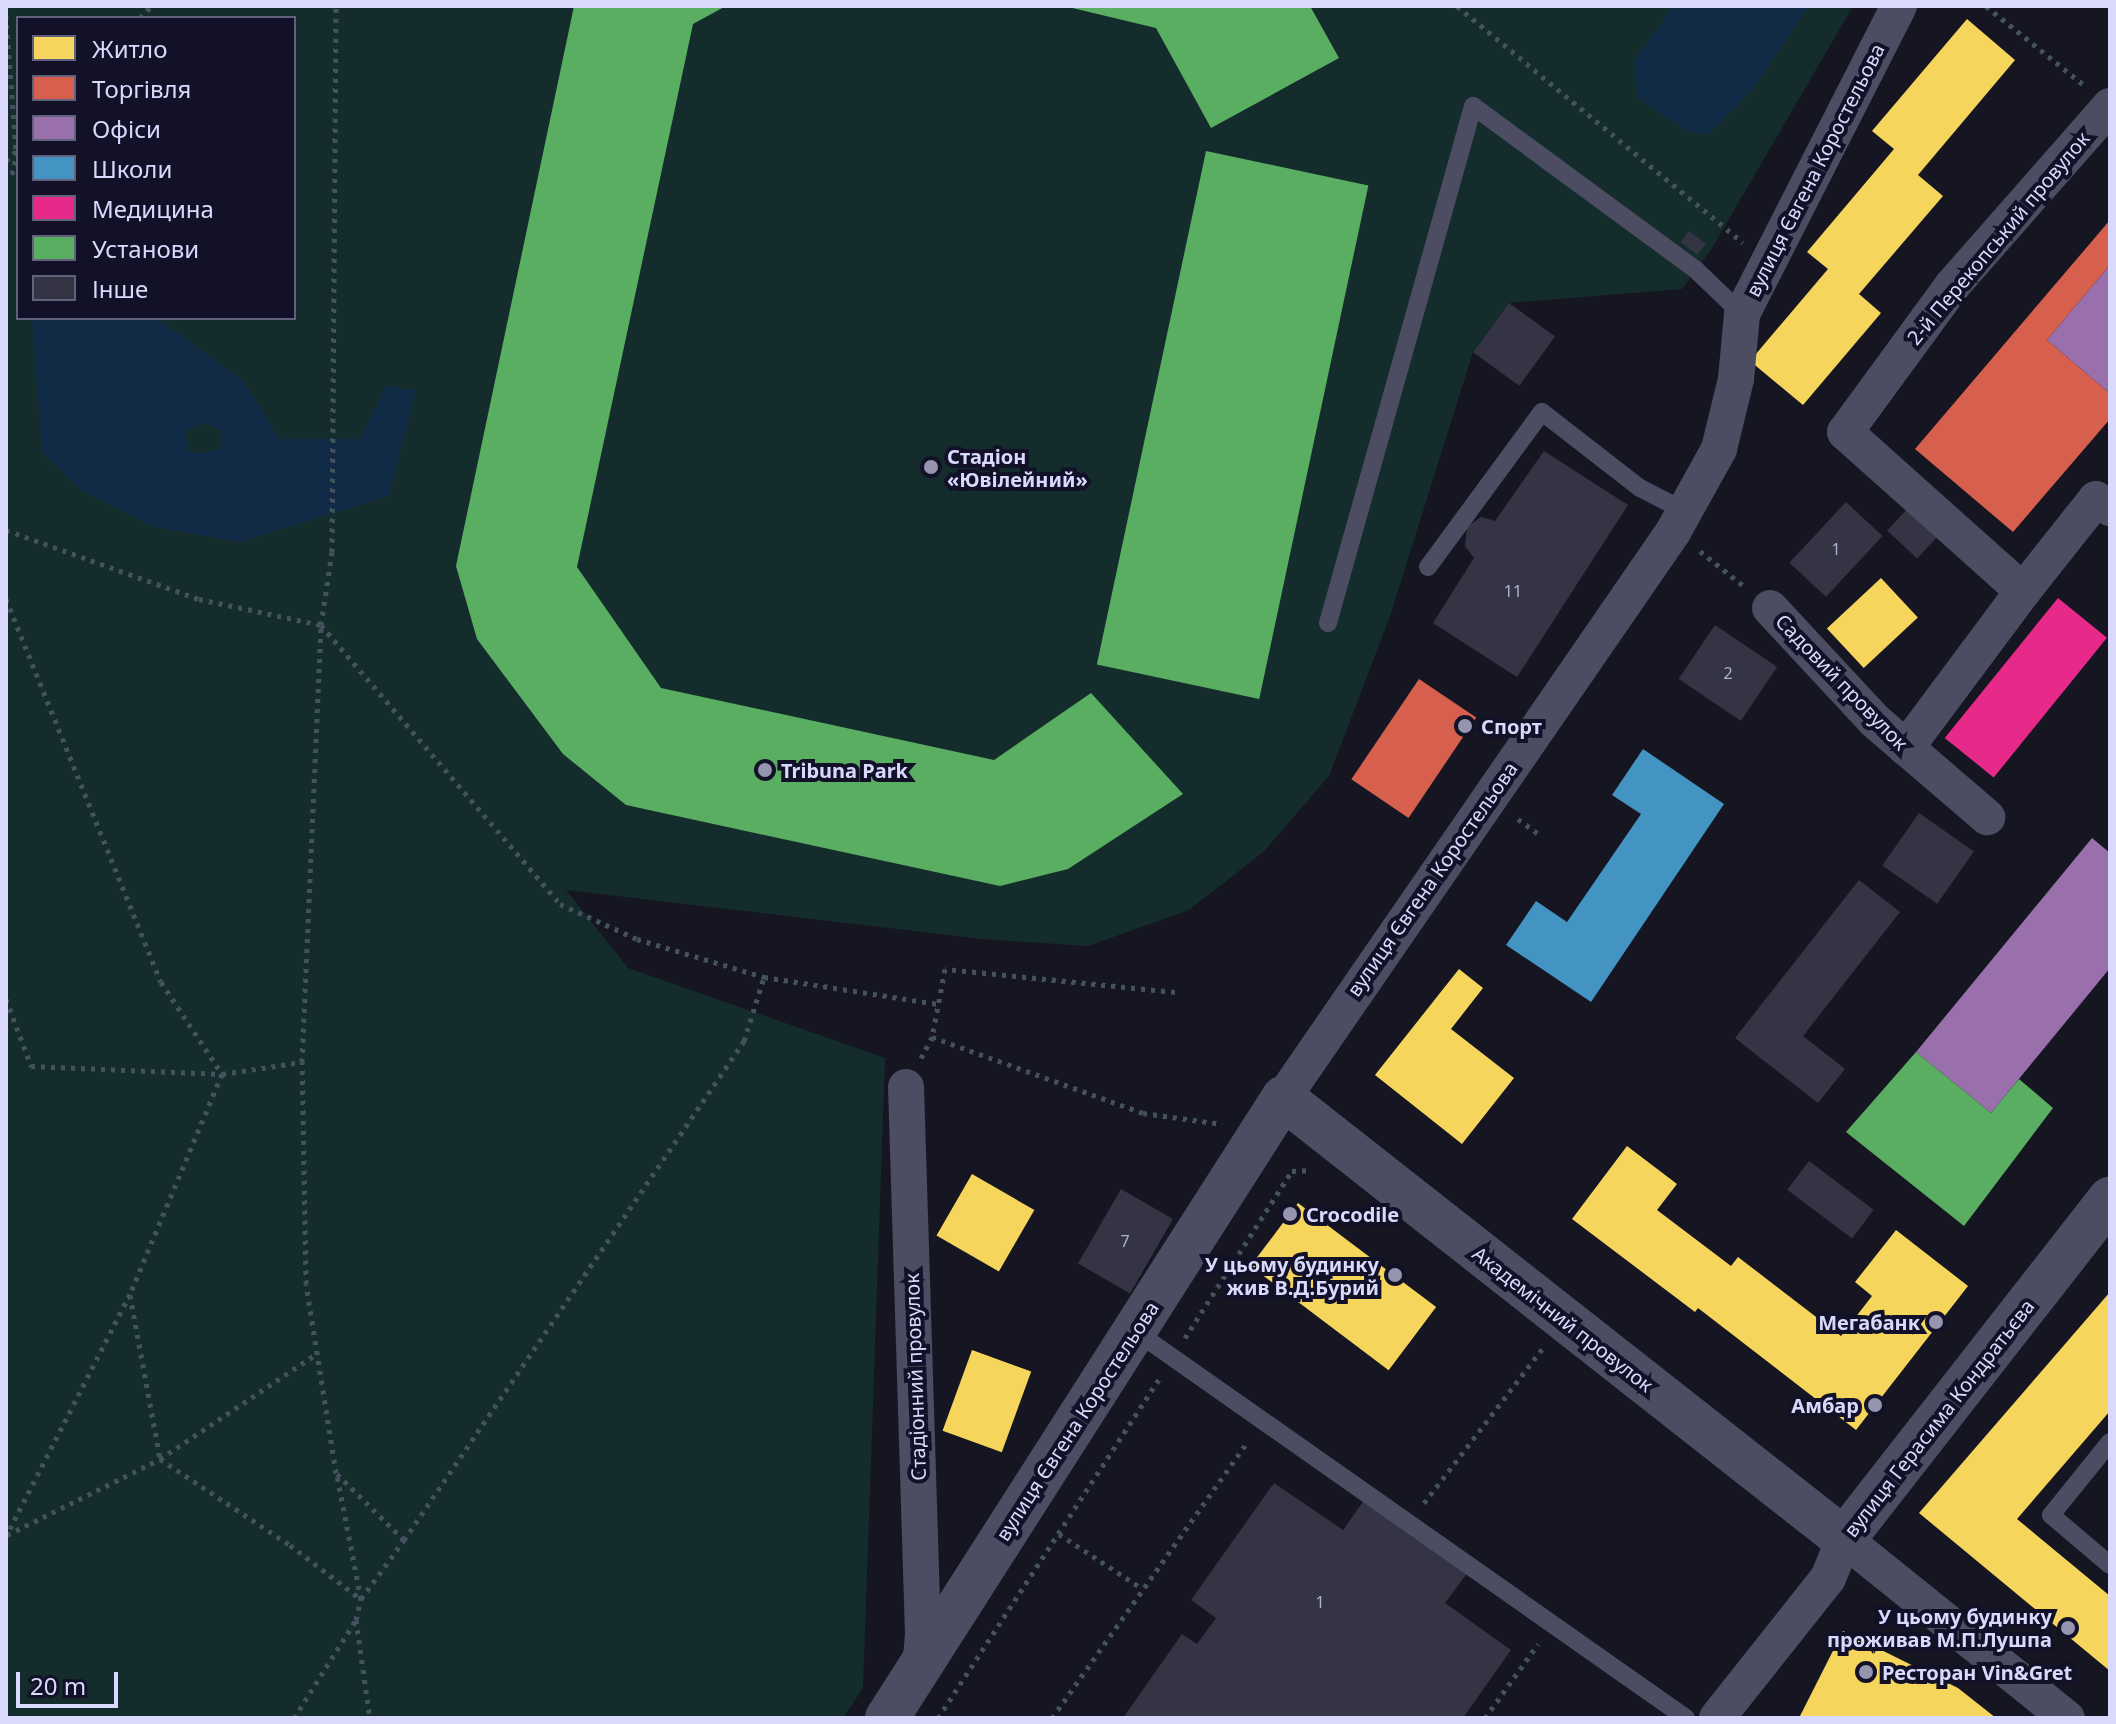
<!DOCTYPE html>
<html>
<head>
<meta charset="utf-8">
<style>
	body { margin:0 }
	#map { position:relative; width:2116px; height:1724px; overflow:hidden; background:#161622; font-family:"Noto Sans",sans-serif }
	div>[style] { position:absolute }
	.green>* { inset:0; background:#142d2c }
	.water>* { inset:0; background:#112b47 }
	.homes>* { inset:0; background:#f6d55c; transform-origin:0 0 }
	.shops>* { inset:0; background:#d6604d; transform-origin:0 0 }
	.offices>* { inset:0; background:#9970ab }
	.schools>* { inset:0; background:#4393c3 }
	.health>* { inset:0; background:#e7298a; transform-origin:0 0 }
	.public>* { inset:0; background:#5aae61; transform-origin:0 0 }
	.building>* { inset:0; background:#353444; transform-origin:0 0 }
	.path>* { height:5px; margin-top:-2.5px; transform-origin:0; background:repeating-linear-gradient(90deg,#44525e 0 4px,transparent 0 10px) }
	.service>* { height:18px; margin:-9px; padding:0 9px; transform-origin:9px; border-radius:9px; background:#4c4c62 }
	.minor>* { height:36px; margin:-18px; padding:0 18px; transform-origin:18px; border-radius:18px; background:#4c4c62 }
	.tertiary>* { height:44px; margin:-22px; padding:0 22px; transform-origin:22px; border-radius:22px; background:#4c4c62 }
	.dots>* { width:22px; height:22px; translate:-50% -50%; box-sizing:border-box; border:4px solid #121127; border-radius:50% }
	span { translate:-50% -50%; white-space:nowrap; text-align:center; line-height:1.15; -webkit-text-stroke:8px #121127; paint-order:stroke }
	.number-label { font-size:16px; color:#b0b0cf }
	.number-label span { -webkit-text-stroke-width:0 }
	.street-label { font-size:20px; color:#d9d9fd }
	.poi-label { font-size:20px; color:#d9d9fd; font-weight:700 }
	.left { translate:0 -50%; text-align:left }
	.right { translate:-100% -50%; text-align:right }
	.frame { position:absolute; inset:0; border:8px solid #d9d9fd; pointer-events:none }
	.legend { position:absolute; left:16px; top:16px; width:280px; height:304px; box-sizing:border-box; background:#121127; border:2px solid #62617d; margin:0; padding:10px 14px; list-style:none; font-size:24px; color:#d9d9fd }
	.legend li { display:flex; align-items:center; gap:16px; height:40px }
	.legend b { width:40px; border:2px solid #62617d }
	.scale { position:absolute; left:16px; top:1672px; width:102px; height:36px; box-sizing:border-box; border:4px solid #d9d9fd; border-top:0; padding-left:10px; font-size:24px; line-height:28px; white-space:nowrap; color:#d9d9fd; -webkit-text-stroke:6px #121127; paint-order:stroke }
</style>
</head>
<body>
<div id="map">
	<div class="green">
		<div style="clip-path:polygon(evenodd,6px 6px,1853px 6px,1712px 248px,1682px 289px,1509px 303px,1473px 352px,1390px 616px,1329px 776px,1263px 852px,1189px 910px,1088px 946px,982px 939px,566px 890px,628px 968px,885px 1058px,863px 1688px,843px 1718px,6px 1718px,6px 6px,18px 18px,294px 18px,294px 318px,18px 318px,18px 18px)"></div>
	</div>
	<div class="water">
		<div style="clip-path:polygon(1673px 6px,1809px 6px,1751px 91px,1708px 134px,1688px 132px,1638px 98px,1634px 62px)"></div>
		<div style="clip-path:polygon(evenodd,32px 318px,157px 318px,244px 382px,279px 439px,360px 439px,386px 386px,416px 390px,389px 496px,239px 542px,154px 527px,81px 490px,42px 452px,32px 318px,203px 423px,221px 430px,221px 449px,201px 454px,188px 450px,185px 431px,203px 423px)"></div>
	</div>
	<div class="homes">
		<div style="clip-path:polygon(1967px 19px,2015px 60px,1918px 175px,1943px 196px,1859px 294px,1881px 313px,1803px 405px,1750px 361px,1828px 269px,1807px 252px,1894px 149px,1872px 131px)"></div>
		<div style="left:1881px;top:578px;width:54px;height:74px;rotate:47deg"></div>
		<div style="clip-path:polygon(1459px 969px,1483px 988px,1451px 1029px,1514px 1078px,1462px 1144px,1375px 1075px)"></div>
		<div style="clip-path:polygon(1627px 1146px,1677px 1184px,1657px 1210px,1731px 1266px,1738px 1257px,1841px 1336px,1872px 1296px,1855px 1282px,1896px 1230px,1968px 1286px,1856px 1430px,1698px 1308px,1695px 1312px,1572px 1219px)"></div>
		<div style="left:972px;top:1174px;width:72px;height:71px;rotate:30deg"></div>
		<div style="left:1298px;top:1203px;width:173px;height:79px;rotate:37deg"></div>
		<div style="clip-path:polygon(2110px 1292px,2110px 1411px,2017px 1519px,2110px 1596px,2110px 1671px,1919px 1513px)"></div>
		<div style="left:972px;top:1350px;width:63px;height:86px;rotate:20deg"></div>
		<div style="clip-path:polygon(1843px 1631px,1958px 1688px,1996px 1718px,1799px 1718px)"></div>
	</div>
	<div class="shops">
		<div style="clip-path:polygon(2110px 220px,2110px 265px,2047px 340px,2107px 391px,2110px 388px,2110px 419px,2013px 532px,1915px 449px)"></div>
		<div style="left:1419px;top:679px;width:69px;height:121px;rotate:34deg"></div>
	</div>
	<div class="offices">
		<div style="clip-path:polygon(2110px 265px,2110px 388px,2107px 391px,2047px 340px)"></div>
		<div style="clip-path:polygon(2092px 838px,2110px 853px,2110px 968px,1991px 1113px,1916px 1052px)"></div>
	</div>
	<div class="schools">
		<div style="clip-path:polygon(1643px 749px,1724px 804px,1591px 1002px,1506px 945px,1536px 901px,1567px 922px,1641px 814px,1612px 795px)"></div>
	</div>
	<div class="health">
		<div style="left:2058px;top:598px;width:63px;height:180px;rotate:39deg"></div>
	</div>
	<div class="public">
		<div style="clip-path:polygon(574px 6px,726px 6px,693px 24px,577px 567px,661px 688px,994px 760px,1091px 693px,1183px 794px,1068px 869px,1000px 886px,626px 805px,563px 754px,477px 639px,456px 566px)"></div>
		<div style="clip-path:polygon(1064px 6px,1310px 6px,1339px 58px,1211px 128px,1156px 28px)"></div>
		<div style="left:1206px;top:151px;width:166px;height:525px;rotate:12deg"></div>
		<div style="clip-path:polygon(1916px 1052px,1991px 1113px,2019px 1079px,2053px 1108px,1964px 1226px,1846px 1132px)"></div>
	</div>
	<div class="building">
		<div style="left:1689px;top:231px;width:21px;height:14px;rotate:37deg"></div>
		<div style="left:1509px;top:303px;width:57px;height:61px;rotate:36deg"></div>
		<div style="clip-path:polygon(1544px 451px,1628px 505px,1517px 677px,1433px 623px,1474px 558px,1465px 546px,1467px 527px,1481px 517px,1495px 521px)"></div>
		<div style="left:1846px;top:502px;width:50px;height:83px;rotate:43deg"></div>
		<div style="left:1911px;top:505px;width:41px;height:35px;rotate:43deg"></div>
		<div style="left:1715px;top:625px;width:75px;height:65px;rotate:34deg"></div>
		<div style="left:1919px;top:813px;width:67px;height:64px;rotate:35deg"></div>
		<div style="clip-path:polygon(1859px 880px,1900px 912px,1803px 1036px,1845px 1069px,1818px 1103px,1735px 1038px)"></div>
		<div style="left:1809px;top:1161px;width:81px;height:36px;rotate:37deg"></div>
		<div style="left:1121px;top:1189px;width:60px;height:86px;rotate:30deg"></div>
		<div style="clip-path:polygon(1274px 1483px,1343px 1530px,1365px 1499px,1468px 1572px,1445px 1603px,1511px 1650px,1463px 1718px,1123px 1718px,1182px 1634px,1197px 1644px,1216px 1618px,1191px 1600px)"></div>
	</div>
	<div class="path">
		<div style="left:1457px;top:6px;width:371px;rotate:39.6deg"></div>
		<div style="left:1986px;top:6px;width:127px;rotate:38.9deg"></div>
		<div style="left:6px;top:15px;width:136px;rotate:85.8deg"></div>
		<div style="left:16px;top:151px;width:20px;rotate:96deg"></div>
		<div style="left:14px;top:171px;width:11px;rotate:139deg"></div>
		<div style="left:140px;top:18px;width:16px;rotate:-47deg"></div>
		<div style="left:6px;top:161px;width:16px;rotate:-45deg"></div>
		<div style="left:6px;top:530px;width:205px;rotate:19.7deg"></div>
		<div style="left:199px;top:599px;width:125px;rotate:12deg"></div>
		<div style="left:321px;top:625px;width:367px;rotate:49.4deg"></div>
		<div style="left:560px;top:904px;width:85px;rotate:24.4deg"></div>
		<div style="left:637px;top:939px;width:133px;rotate:16.7deg"></div>
		<div style="left:764px;top:977px;width:176px;rotate:8.8deg"></div>
		<div style="left:1700px;top:551px;width:58px;rotate:38.7deg"></div>
		<div style="left:6px;top:599px;width:413px;rotate:68deg"></div>
		<div style="left:161px;top:982px;width:110px;rotate:56.5deg"></div>
		<div style="left:222px;top:1074px;width:238px;rotate:112.7deg"></div>
		<div style="left:130px;top:1294px;width:272px;rotate:117.1deg"></div>
		<div style="left:1518px;top:819px;width:24px;rotate:36deg"></div>
		<div style="left:1175px;top:992px;width:231px;rotate:-174.3deg"></div>
		<div style="left:945px;top:969px;width:69px;rotate:100.8deg"></div>
		<div style="left:932px;top:1037px;width:224px;rotate:19.8deg"></div>
		<div style="left:1143px;top:1113px;width:80px;rotate:7.9deg"></div>
		<div style="left:6px;top:999px;width:72px;rotate:69.5deg"></div>
		<div style="left:31px;top:1066px;width:191px;rotate:2.4deg"></div>
		<div style="left:222px;top:1074px;width:81px;rotate:-8.5deg"></div>
		<div style="left:921px;top:1058px;width:24px;rotate:-62deg"></div>
		<div style="left:130px;top:1295px;width:167px;rotate:79.6deg"></div>
		<div style="left:160px;top:1459px;width:188px;rotate:-33.9deg"></div>
		<div style="left:1185px;top:1338px;width:198px;rotate:-57.4deg"></div>
		<div style="left:1292px;top:1171px;width:19px;rotate:-3deg"></div>
		<div style="left:1424px;top:1503px;width:194px;rotate:-52.5deg"></div>
		<div style="left:1059px;top:1534px;width:100px;rotate:33.2deg"></div>
		<div style="left:7px;top:1535px;width:171px;rotate:-26.4deg"></div>
		<div style="left:160px;top:1459px;width:156px;rotate:33.5deg"></div>
		<div style="left:290px;top:1545px;width:89px;rotate:37.3deg"></div>
		<div style="left:361px;top:1599px;width:125px;rotate:-101deg"></div>
		<div style="left:404px;top:1540px;width:604px;rotate:-55.73deg"></div>
		<div style="left:744px;top:1041px;width:67px;rotate:-72.6deg"></div>
		<div style="left:356px;top:1620px;width:99px;rotate:81.9deg"></div>
		<div style="left:294px;top:1718px;width:116px;rotate:-57.7deg"></div>
		<div style="left:356px;top:1620px;width:22px;rotate:-77deg"></div>
		<div style="left:361px;top:1599px;width:73px;rotate:-53.9deg"></div>
		<div style="left:404px;top:1540px;width:95px;rotate:-135.4deg"></div>
		<div style="left:336px;top:1473px;width:191px;rotate:-99deg"></div>
		<div style="left:306px;top:1284px;width:222px;rotate:-91deg"></div>
		<div style="left:302px;top:1062px;width:437px;rotate:-87.5deg"></div>
		<div style="left:321px;top:625px;width:74px;rotate:-81.4deg"></div>
		<div style="left:332px;top:552px;width:546px;rotate:-89.58deg"></div>
		<div style="left:938px;top:1718px;width:407px;rotate:-56.9deg"></div>
		<div style="left:1052px;top:1718px;width:339px;rotate:-54.7deg"></div>
		<div style="left:1485px;top:1718px;width:91px;rotate:-54.4deg"></div>
	</div>
	<div class="service">
		<div style="left:1428px;top:567px;width:192px;rotate:-53.7deg"></div>
		<div style="left:1542px;top:412px;width:124px;rotate:37.8deg"></div>
		<div style="left:1640px;top:488px;width:51px;rotate:27.1deg"></div>
		<div style="left:1328px;top:623px;width:537px;rotate:-74.33deg"></div>
		<div style="left:1473px;top:106px;width:277px;rotate:36.3deg"></div>
		<div style="left:1696px;top:270px;width:64px;rotate:43.7deg"></div>
		<div style="left:1135px;top:1331px;width:673px;rotate:35.08deg"></div>
		<div style="left:2110px;top:1442px;width:94px;rotate:128.9deg"></div>
		<div style="left:2051px;top:1515px;width:77px;rotate:40.3deg"></div>
	</div>
	<div class="minor">
		<div style="left:2110px;top:106px;width:240px;rotate:131.3deg"></div>
		<div style="left:1952px;top:286px;width:181px;rotate:126.2deg"></div>
		<div style="left:1845px;top:432px;width:239px;rotate:41.8deg"></div>
		<div style="left:2023px;top:591px;width:117px;rotate:-51.6deg"></div>
		<div style="left:2096px;top:499px;width:17px;rotate:33deg"></div>
		<div style="left:1770px;top:608px;width:154px;rotate:47.1deg"></div>
		<div style="left:1875px;top:721px;width:148px;rotate:40.6deg"></div>
		<div style="left:1906px;top:748px;width:196px;rotate:-53.3deg"></div>
		<div style="left:906px;top:1087px;width:547px;rotate:88.22deg"></div>
		<div style="left:923px;top:1634px;width:33px;rotate:95deg"></div>
		<div style="left:1283px;top:1098px;width:687px;rotate:-55.43deg"></div>
		<div style="left:1673px;top:532px;width:95px;rotate:-61deg"></div>
		<div style="left:1719px;top:449px;width:72px;rotate:-76.3deg"></div>
		<div style="left:1736px;top:379px;width:65px;rotate:-84.7deg"></div>
		<div style="left:1742px;top:314px;width:346px;rotate:-63deg"></div>
		<div style="left:1717px;top:1718px;width:179px;rotate:-51.6deg"></div>
		<div style="left:1828px;top:1578px;width:42px;rotate:-67.7deg"></div>
		<div style="left:1844px;top:1539px;width:286px;rotate:38.8deg"></div>
	</div>
	<div class="tertiary">
		<div style="left:887px;top:1718px;width:736px;rotate:-57.43deg"></div>
		<div style="left:1283px;top:1098px;width:714px;rotate:38.17deg"></div>
		<div style="left:1844px;top:1539px;width:432px;rotate:-52deg"></div>
	</div>
	<div class="dots">
		<div style="left:931px;top:467px;background:#9595b0"></div>
		<div style="left:1465px;top:726px;background:#9595b0"></div>
		<div style="left:765px;top:770px;background:#9595b0"></div>
		<div style="left:1290px;top:1214px;background:#9595b0"></div>
		<div style="left:1395px;top:1275px;background:#9595b0"></div>
		<div style="left:1936px;top:1322px;background:#9595b0"></div>
		<div style="left:1875px;top:1405px;background:#9595b0"></div>
		<div style="left:2068px;top:1628px;background:#9595b0"></div>
		<div style="left:1866px;top:1672px;background:#9595b0"></div>
	</div>
	<div class="number-label">
		<span style="left:1836px;top:549px">1</span>
		<span style="left:1513px;top:591px">11</span>
		<span style="left:1728px;top:673px">2</span>
		<span style="left:1125px;top:1241px">7</span>
		<span style="left:1320px;top:1602px">1</span>
	</div>
	<div class="street-label">
		<span style="left:1815px;top:170px;rotate:-63deg">вулиця Євгена Коростельова</span>
		<span style="left:1998px;top:238px;rotate:-50deg">2-й Перекопський провулок</span>
		<span style="left:1842px;top:682px;rotate:46deg">Садовий провулок</span>
		<span style="left:1432px;top:879px;rotate:-55deg">вулиця Євгена Коростельова</span>
		<span style="left:1563px;top:1319px;rotate:38deg">Академічний провулок</span>
		<span style="left:915px;top:1377px;rotate:-92deg">Стадіонний провулок</span>
		<span style="left:1939px;top:1418px;rotate:-52deg">вулиця Герасима Кондратьєва</span>
		<span style="left:1077px;top:1421px;rotate:-57deg">вулиця Євгена Коростельова</span>
	</div>
	<div class="poi-label">
		<span class="left" style="left:947px;top:468px">Стадіон<br>«Ювілейний»</span>
		<span class="left" style="left:1481px;top:726px">Спорт</span>
		<span class="left" style="left:781px;top:770px">Tribuna Park</span>
		<span class="left" style="left:1306px;top:1214px">Crocodile</span>
		<span class="right" style="left:1379px;top:1276px">У цьому будинку<br>жив В.Д.Бурий</span>
		<span class="right" style="left:1920px;top:1322px">Мегабанк</span>
		<span class="right" style="left:1859px;top:1405px">Амбар</span>
		<span class="right" style="left:2052px;top:1628px">У цьому будинку<br>проживав М.П.Лушпа</span>
		<span class="left" style="left:1882px;top:1672px">Ресторан Vin&amp;Gret</span>
	</div>
	<div class="frame"></div>
	<ul class="legend">
	<li><b style="height:22px;background:#f6d55c"></b>Житло</li>
	<li><b style="height:22px;background:#d6604d"></b>Торгівля</li>
	<li><b style="height:22px;background:#9970ab"></b>Офіси</li>
	<li><b style="height:22px;background:#4393c3"></b>Школи</li>
	<li><b style="height:22px;background:#e7298a"></b>Медицина</li>
	<li><b style="height:22px;background:#5aae61"></b>Установи</li>
	<li><b style="height:22px;background:#353444"></b>Інше</li>
	</ul>
	<div class="scale">20 m</div>
</div>
</body>
</html>
